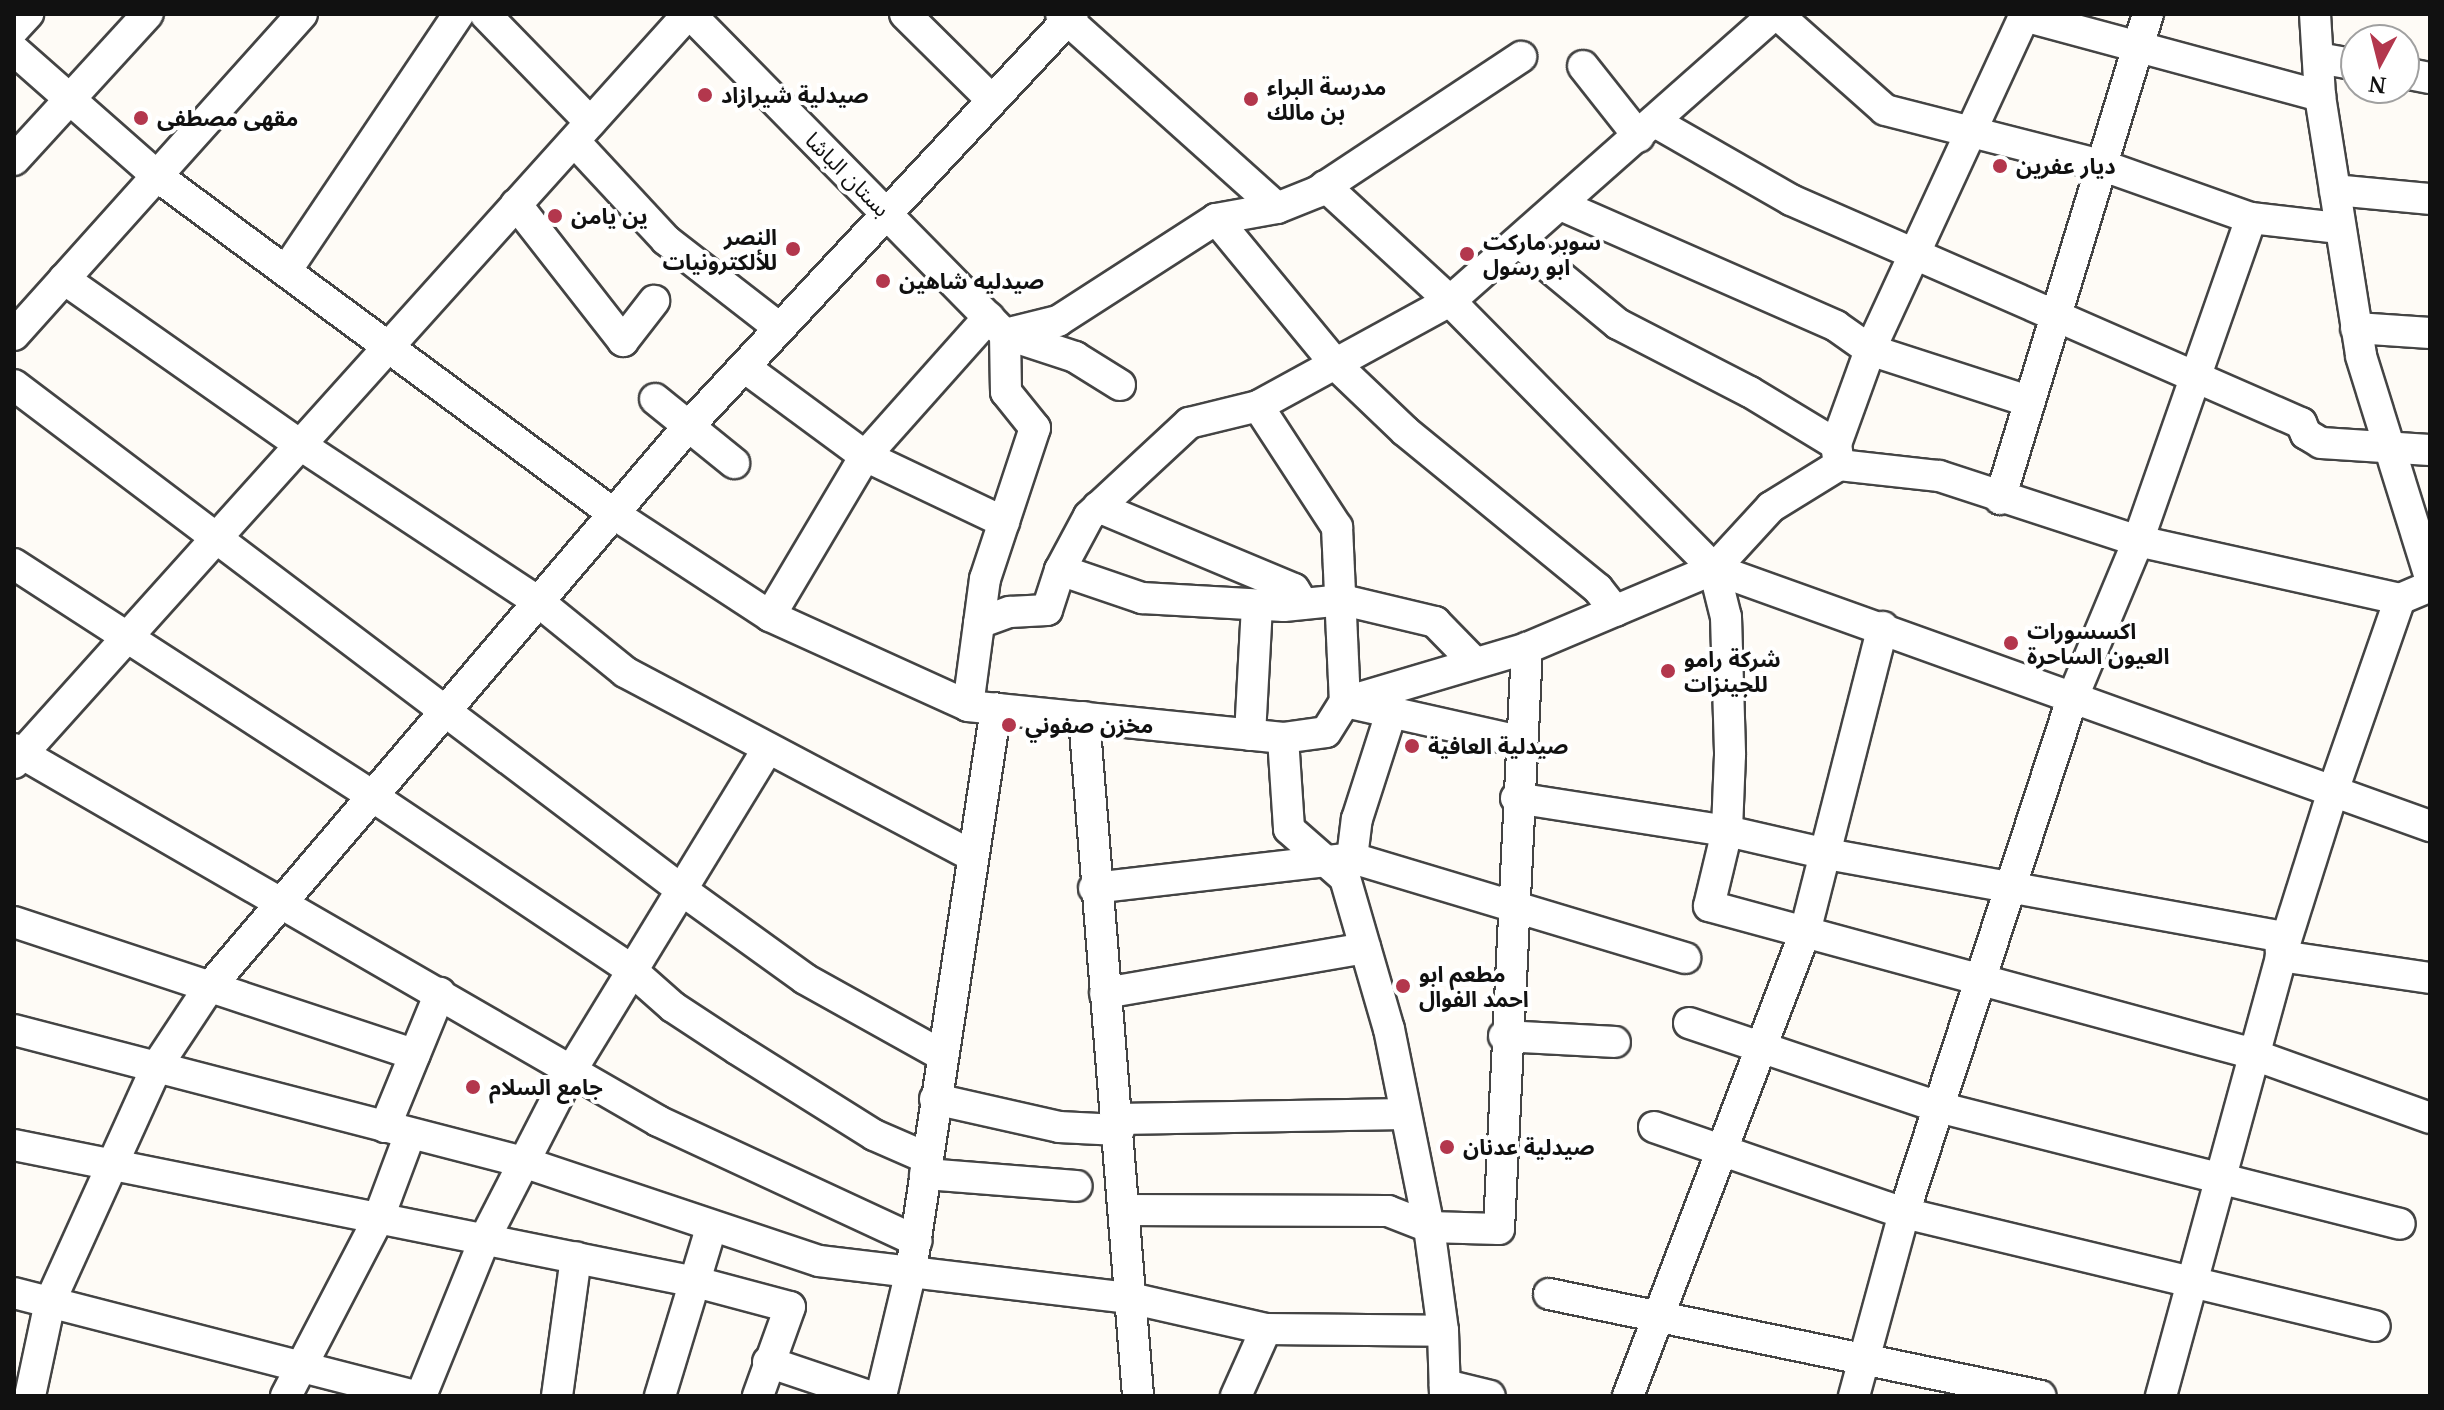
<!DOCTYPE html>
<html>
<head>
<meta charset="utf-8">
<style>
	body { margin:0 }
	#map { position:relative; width:2444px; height:1410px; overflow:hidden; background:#fefbf6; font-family:"Noto Serif","Noto Sans Arabic",serif }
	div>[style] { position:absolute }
	.roads { filter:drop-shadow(2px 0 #444) drop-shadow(-2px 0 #444) drop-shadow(0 2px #444) drop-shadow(0 -2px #444) }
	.minor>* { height:30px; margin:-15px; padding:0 15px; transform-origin:15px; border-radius:15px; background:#fff }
	.dots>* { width:22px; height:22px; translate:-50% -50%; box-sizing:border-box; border:4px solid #fff; border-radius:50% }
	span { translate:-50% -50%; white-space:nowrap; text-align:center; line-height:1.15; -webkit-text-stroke:8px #fff; paint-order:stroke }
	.poi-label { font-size:22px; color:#111; font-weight:700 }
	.left { translate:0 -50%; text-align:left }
	.right { translate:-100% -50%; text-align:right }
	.street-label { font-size:22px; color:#111 }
	.frame { position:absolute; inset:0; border:16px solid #111; pointer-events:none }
	.north { position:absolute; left:2340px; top:24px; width:80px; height:80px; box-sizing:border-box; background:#fff; border:2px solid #a0a0a0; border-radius:50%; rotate:187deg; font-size:22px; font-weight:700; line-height:32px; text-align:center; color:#111 }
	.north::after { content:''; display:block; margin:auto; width:28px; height:36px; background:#b3374d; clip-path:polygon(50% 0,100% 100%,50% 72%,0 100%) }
</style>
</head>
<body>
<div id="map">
	<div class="roads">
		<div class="minor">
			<div style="left:485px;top:14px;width:151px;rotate:45.8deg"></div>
			<div style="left:690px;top:14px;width:449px;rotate:45.5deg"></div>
			<div style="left:1005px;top:334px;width:74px;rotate:18.2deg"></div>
			<div style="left:1075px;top:357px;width:53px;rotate:31.9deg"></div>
			<div style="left:905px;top:14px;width:122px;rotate:44.7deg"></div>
			<div style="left:1061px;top:14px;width:290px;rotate:41.9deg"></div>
			<div style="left:1777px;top:14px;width:144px;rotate:41.6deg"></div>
			<div style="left:1885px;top:110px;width:223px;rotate:14.3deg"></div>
			<div style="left:2101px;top:165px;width:159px;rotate:19.5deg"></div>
			<div style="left:2251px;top:218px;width:89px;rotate:6.5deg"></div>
			<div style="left:2315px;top:14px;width:82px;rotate:86.5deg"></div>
			<div style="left:2320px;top:96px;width:263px;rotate:81deg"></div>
			<div style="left:2361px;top:356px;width:232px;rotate:72.7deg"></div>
			<div style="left:2024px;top:16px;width:307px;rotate:15.1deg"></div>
			<div style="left:14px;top:29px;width:21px;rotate:-47deg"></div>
			<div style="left:14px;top:50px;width:191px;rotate:41.4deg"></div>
			<div style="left:157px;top:176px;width:568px;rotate:36.49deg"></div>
			<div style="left:614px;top:514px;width:186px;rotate:33.2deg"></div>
			<div style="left:770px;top:616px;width:217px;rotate:24.4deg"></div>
			<div style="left:968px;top:706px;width:317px;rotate:5.8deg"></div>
			<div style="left:1283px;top:738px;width:43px;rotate:-7.9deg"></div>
			<div style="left:1326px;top:732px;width:36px;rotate:-58deg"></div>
			<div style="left:1345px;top:702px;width:190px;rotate:-16.5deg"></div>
			<div style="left:1527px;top:648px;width:203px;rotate:-22.9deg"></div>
			<div style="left:1714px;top:569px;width:84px;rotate:-47.4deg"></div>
			<div style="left:1771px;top:507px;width:80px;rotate:-31.7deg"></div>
			<div style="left:1839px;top:465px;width:21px;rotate:-98deg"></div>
			<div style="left:1836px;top:444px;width:100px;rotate:-70.1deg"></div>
			<div style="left:1870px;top:350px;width:370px;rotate:-65.2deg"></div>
			<div style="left:2318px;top:58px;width:39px;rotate:10deg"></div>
			<div style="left:1583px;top:66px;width:90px;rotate:51.7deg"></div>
			<div style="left:2404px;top:73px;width:26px;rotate:11deg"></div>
			<div style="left:1655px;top:122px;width:157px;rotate:29.8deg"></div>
			<div style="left:1791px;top:200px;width:557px;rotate:23.62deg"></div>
			<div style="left:2301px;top:423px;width:12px;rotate:66deg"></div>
			<div style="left:2306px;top:434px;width:17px;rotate:31deg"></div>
			<div style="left:2321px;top:443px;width:109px;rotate:3.7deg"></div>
			<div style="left:575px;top:142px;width:134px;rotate:47.1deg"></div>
			<div style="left:666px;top:240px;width:142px;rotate:37.8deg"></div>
			<div style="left:14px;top:160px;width:198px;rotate:-47.5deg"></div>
			<div style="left:1325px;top:186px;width:170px;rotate:42.6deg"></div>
			<div style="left:1450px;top:301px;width:376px;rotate:45.4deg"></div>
			<div style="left:1714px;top:569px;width:761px;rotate:19.75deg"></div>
			<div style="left:2335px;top:190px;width:95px;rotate:5.4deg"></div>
			<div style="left:516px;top:204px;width:174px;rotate:52deg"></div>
			<div style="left:623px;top:341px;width:51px;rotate:-52.2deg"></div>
			<div style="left:1563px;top:206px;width:298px;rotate:23.7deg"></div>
			<div style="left:1836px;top:326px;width:42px;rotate:35.2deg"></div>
			<div style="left:1870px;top:350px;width:166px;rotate:17.9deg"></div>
			<div style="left:1216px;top:219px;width:190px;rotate:50.5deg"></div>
			<div style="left:1337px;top:366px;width:94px;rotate:43.7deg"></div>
			<div style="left:1405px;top:431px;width:249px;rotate:39.3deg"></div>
			<div style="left:1598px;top:589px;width:28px;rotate:52deg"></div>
			<div style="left:1520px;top:243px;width:127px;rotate:39.6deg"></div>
			<div style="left:1618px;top:324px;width:148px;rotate:27.3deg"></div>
			<div style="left:1750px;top:392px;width:100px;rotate:31.2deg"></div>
			<div style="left:286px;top:271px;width:310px;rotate:-56.1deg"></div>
			<div style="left:64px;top:279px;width:287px;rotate:35.1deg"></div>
			<div style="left:299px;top:444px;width:287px;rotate:33.4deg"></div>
			<div style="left:539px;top:602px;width:111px;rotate:39.1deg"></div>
			<div style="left:625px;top:672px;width:391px;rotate:27.9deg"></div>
			<div style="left:2356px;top:328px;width:74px;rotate:3.9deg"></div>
			<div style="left:1005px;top:334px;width:55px;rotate:-13.8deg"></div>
			<div style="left:1058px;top:321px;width:188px;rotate:-32.8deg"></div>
			<div style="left:1216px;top:219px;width:62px;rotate:-10.2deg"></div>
			<div style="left:1277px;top:208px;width:43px;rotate:-21.8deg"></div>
			<div style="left:1317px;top:192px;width:245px;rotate:-33.5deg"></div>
			<div style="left:14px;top:335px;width:431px;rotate:-48.1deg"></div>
			<div style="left:747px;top:369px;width:147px;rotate:36.4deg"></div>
			<div style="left:865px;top:456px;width:154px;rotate:25.4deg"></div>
			<div style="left:14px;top:385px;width:834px;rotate:37.1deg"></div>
			<div style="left:679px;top:888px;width:155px;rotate:35.8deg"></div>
			<div style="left:805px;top:979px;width:154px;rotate:29.1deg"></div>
			<div style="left:655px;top:399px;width:102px;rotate:39deg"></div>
			<div style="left:1258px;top:406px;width:145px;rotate:56.9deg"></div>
			<div style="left:1337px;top:527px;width:175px;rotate:87.4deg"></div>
			<div style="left:1345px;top:702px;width:179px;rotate:12.6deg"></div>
			<div style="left:1839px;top:465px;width:101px;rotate:6.3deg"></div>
			<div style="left:1939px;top:476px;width:209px;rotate:18.1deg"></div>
			<div style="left:2138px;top:541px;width:268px;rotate:12.5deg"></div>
			<div style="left:2000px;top:499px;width:507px;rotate:-73.03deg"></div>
			<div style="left:1098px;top:507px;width:212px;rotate:22.7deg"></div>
			<div style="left:1294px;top:589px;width:17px;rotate:59deg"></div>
			<div style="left:14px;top:564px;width:427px;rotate:32.9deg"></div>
			<div style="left:372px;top:796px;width:311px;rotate:33.8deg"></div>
			<div style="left:630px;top:969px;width:57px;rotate:41.5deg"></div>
			<div style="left:673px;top:1007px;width:77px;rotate:33.3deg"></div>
			<div style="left:737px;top:1049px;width:162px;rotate:32.1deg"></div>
			<div style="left:874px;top:1135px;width:58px;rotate:23.5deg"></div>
			<div style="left:1714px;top:569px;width:49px;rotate:76deg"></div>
			<div style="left:1726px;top:617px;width:138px;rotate:88.3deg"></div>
			<div style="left:1730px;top:755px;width:76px;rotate:92.3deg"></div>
			<div style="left:1727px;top:831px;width:77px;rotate:103.5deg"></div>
			<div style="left:1709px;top:906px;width:553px;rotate:15.19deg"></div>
			<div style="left:2243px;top:1051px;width:199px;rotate:19.7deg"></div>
			<div style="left:1060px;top:570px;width:87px;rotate:18.9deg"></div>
			<div style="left:1142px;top:598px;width:142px;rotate:3.2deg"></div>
			<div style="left:1284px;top:606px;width:59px;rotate:-5.8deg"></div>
			<div style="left:1343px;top:600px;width:95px;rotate:13.4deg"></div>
			<div style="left:1435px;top:622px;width:57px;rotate:45.7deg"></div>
			<div style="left:770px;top:616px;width:186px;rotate:-59.3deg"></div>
			<div style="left:865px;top:456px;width:186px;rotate:-48.3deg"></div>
			<div style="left:979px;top:623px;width:33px;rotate:-20deg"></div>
			<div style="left:1010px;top:612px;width:37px;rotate:-3deg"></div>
			<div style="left:1047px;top:610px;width:42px;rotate:-72deg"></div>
			<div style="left:1060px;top:570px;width:61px;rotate:-61.8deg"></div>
			<div style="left:1089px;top:516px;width:137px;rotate:-42.9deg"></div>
			<div style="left:1189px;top:423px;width:71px;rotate:-13.8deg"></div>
			<div style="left:1258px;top:406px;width:219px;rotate:-28.7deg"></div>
			<div style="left:1450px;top:301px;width:433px;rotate:-41.5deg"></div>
			<div style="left:968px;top:706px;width:128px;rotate:-82.4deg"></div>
			<div style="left:985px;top:579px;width:159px;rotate:-71.7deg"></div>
			<div style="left:1035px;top:428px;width:46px;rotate:-128.9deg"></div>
			<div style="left:1006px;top:392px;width:58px;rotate:-91deg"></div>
			<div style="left:1084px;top:717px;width:681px;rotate:85.45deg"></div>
			<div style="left:1250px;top:735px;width:130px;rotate:-86.9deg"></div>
			<div style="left:1283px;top:738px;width:91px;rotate:86.2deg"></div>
			<div style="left:1289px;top:829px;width:74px;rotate:41.2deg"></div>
			<div style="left:1345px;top:878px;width:157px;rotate:73.8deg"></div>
			<div style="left:1389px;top:1029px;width:202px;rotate:78.6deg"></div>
			<div style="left:1429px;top:1227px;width:105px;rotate:82.3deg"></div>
			<div style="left:1443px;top:1331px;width:65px;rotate:88.2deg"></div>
			<div style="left:14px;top:749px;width:744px;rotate:30.01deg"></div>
			<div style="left:658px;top:1121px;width:285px;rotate:24.9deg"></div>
			<div style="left:14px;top:763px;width:1008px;rotate:-48.02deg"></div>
			<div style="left:1516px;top:798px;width:214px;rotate:8.9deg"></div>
			<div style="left:1727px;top:831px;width:103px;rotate:13deg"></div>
			<div style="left:1827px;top:854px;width:460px;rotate:10.3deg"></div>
			<div style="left:2280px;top:936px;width:20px;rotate:87deg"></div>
			<div style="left:2281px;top:956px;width:151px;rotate:8.4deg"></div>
			<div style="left:1352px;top:858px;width:39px;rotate:-83deg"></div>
			<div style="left:1357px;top:819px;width:111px;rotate:-72.2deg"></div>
			<div style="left:1094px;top:888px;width:260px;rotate:-6.6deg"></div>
			<div style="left:1352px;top:858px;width:348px;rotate:16.7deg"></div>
			<div style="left:14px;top:922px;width:422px;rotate:18.3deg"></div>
			<div style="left:1105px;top:993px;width:264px;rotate:-9.8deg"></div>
			<div style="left:1689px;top:1023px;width:267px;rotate:18.6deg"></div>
			<div style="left:1942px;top:1108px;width:472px;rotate:14.2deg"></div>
			<div style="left:14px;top:1030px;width:526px;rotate:14.54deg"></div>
			<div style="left:523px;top:1162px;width:312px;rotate:18.5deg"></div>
			<div style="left:819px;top:1261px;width:313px;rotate:6.8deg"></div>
			<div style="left:1130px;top:1298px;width:139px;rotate:12.8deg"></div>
			<div style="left:1266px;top:1329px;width:177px;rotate:0.6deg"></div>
			<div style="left:1504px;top:1036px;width:111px;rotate:3.1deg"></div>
			<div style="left:935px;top:1099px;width:127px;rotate:12.7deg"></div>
			<div style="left:1059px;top:1127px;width:60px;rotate:2.9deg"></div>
			<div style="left:1118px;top:1119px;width:287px;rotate:-1deg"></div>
			<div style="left:385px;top:1127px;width:145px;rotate:-67.7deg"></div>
			<div style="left:1654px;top:1127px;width:264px;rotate:19deg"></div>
			<div style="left:1904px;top:1213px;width:484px;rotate:13.5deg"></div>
			<div style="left:14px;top:1145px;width:696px;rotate:11.36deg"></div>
			<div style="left:696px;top:1282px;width:97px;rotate:14.9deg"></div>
			<div style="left:790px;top:1307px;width:95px;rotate:109.8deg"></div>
			<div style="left:925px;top:1174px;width:152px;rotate:4.5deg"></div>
			<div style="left:1124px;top:1210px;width:264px;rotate:0.2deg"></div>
			<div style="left:1388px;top:1211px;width:44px;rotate:21.3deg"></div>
			<div style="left:1429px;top:1227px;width:70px;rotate:1.6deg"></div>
			<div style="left:1499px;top:1229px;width:582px;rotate:-87.24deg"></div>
			<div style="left:14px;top:1293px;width:415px;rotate:14.4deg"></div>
			<div style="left:1549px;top:1294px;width:502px;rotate:11.71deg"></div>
			<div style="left:768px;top:1362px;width:107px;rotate:18.6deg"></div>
			<div style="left:1445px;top:1385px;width:46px;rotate:13.7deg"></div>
			<div style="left:30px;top:1396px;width:96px;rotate:-78deg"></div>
			<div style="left:50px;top:1302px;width:259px;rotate:-65.6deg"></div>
			<div style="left:157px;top:1066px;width:92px;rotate:-56.5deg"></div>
			<div style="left:208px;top:989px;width:736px;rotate:-49.52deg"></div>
			<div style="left:686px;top:429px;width:567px;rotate:-47deg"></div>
			<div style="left:286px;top:1396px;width:202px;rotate:-62.5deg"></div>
			<div style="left:379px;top:1217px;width:89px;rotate:-69.5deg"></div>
			<div style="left:421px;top:1396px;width:170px;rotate:-67.9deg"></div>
			<div style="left:485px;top:1238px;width:188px;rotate:-62.8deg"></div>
			<div style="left:571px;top:1071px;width:376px;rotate:-58.6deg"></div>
			<div style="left:557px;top:1396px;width:140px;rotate:-82.2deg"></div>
			<div style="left:660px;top:1396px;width:176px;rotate:-73.1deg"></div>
			<div style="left:881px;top:1396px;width:129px;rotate:-76.5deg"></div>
			<div style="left:911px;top:1271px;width:569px;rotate:-81.41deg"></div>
			<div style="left:1236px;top:1396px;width:73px;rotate:-65.9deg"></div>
			<div style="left:1628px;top:1396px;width:493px;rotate:-69.1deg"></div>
			<div style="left:1804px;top:936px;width:319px;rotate:-75.7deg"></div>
			<div style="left:1854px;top:1396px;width:190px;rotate:-74.7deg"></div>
			<div style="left:1904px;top:1213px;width:541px;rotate:-71.9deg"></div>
			<div style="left:2072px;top:699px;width:171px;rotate:-67.3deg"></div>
			<div style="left:2138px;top:541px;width:342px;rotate:-70.7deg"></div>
			<div style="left:2161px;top:1396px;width:456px;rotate:-74.7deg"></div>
			<div style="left:2281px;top:956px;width:173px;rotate:-72.5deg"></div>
			<div style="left:2333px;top:791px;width:203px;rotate:-70.8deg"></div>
			<div style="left:2400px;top:599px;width:33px;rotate:-23deg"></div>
		</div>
	</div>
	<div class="dots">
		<div style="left:705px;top:95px;background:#b3374d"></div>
		<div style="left:1251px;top:99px;background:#b3374d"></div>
		<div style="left:141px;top:118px;background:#b3374d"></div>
		<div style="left:2000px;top:166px;background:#b3374d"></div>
		<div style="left:555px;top:216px;background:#b3374d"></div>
		<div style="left:793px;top:249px;background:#b3374d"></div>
		<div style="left:1467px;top:254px;background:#b3374d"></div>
		<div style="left:883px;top:281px;background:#b3374d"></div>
		<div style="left:2011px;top:643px;background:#b3374d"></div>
		<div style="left:1668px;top:671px;background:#b3374d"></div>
		<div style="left:1009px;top:725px;background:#b3374d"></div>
		<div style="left:1412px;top:746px;background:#b3374d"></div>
		<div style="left:1403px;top:986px;background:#b3374d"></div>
		<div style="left:473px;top:1087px;background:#b3374d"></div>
		<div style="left:1447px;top:1147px;background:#b3374d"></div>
	</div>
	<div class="poi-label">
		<span class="left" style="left:1267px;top:99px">مدرسة البراء<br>بن مالك</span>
		<span class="left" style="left:721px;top:95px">صيدلية شيرازاد</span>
		<span class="left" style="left:157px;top:118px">مقهى مصطفى</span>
		<span class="left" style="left:2016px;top:166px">ديار عفرين</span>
		<span class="left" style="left:571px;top:216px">ين يامن</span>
		<span class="right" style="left:777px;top:249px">النصر<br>للألكترونيات</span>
		<span class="left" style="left:1483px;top:254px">سوبر ماركت<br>ابو رسول</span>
		<span class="left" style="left:899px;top:281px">صيدليه شاهين</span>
		<span class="left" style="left:2027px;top:643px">اكسسورات<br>العيون الساحرة</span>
		<span class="left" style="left:1684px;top:671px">شركة رامو<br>للجينزات</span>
		<span class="left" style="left:1025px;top:725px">مخزن صفوني</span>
		<span class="left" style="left:1428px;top:746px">صيدلية العافية</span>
		<span class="left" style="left:1419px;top:986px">مطعم ابو<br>احمد الفوال</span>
		<span class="left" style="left:489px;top:1087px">جامع السلام</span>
		<span class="left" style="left:1463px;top:1147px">صيدلية عدنان</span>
	</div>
	<div class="street-label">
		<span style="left:848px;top:174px;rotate:45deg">بستان الباشا</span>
	</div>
	<div class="frame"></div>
	<div class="north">N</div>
</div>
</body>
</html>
